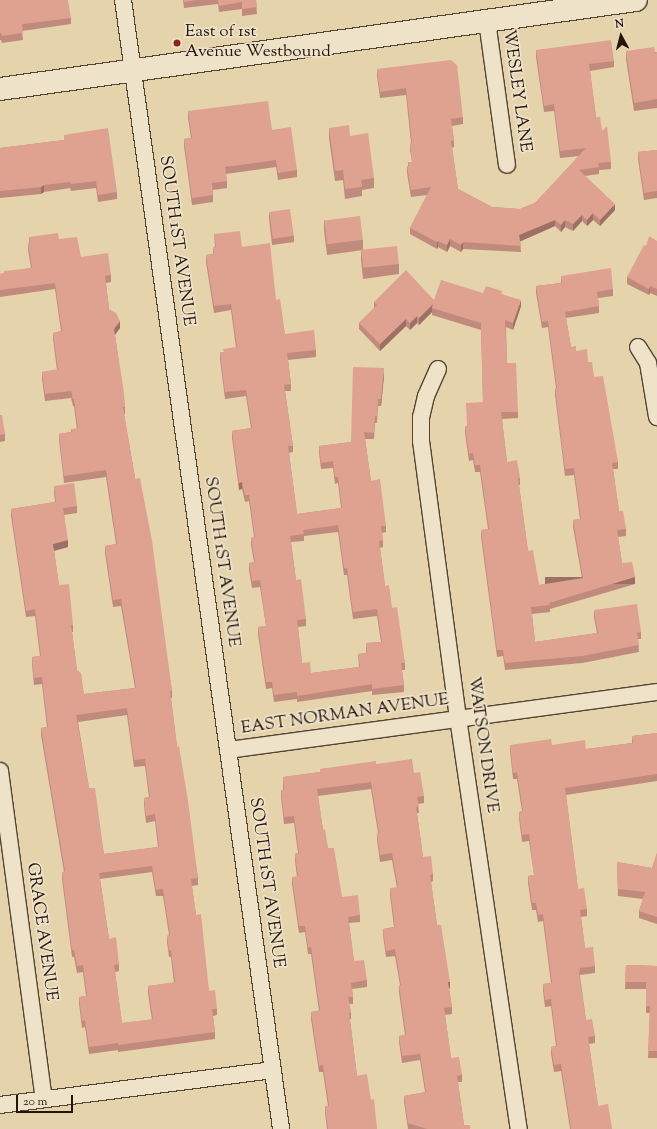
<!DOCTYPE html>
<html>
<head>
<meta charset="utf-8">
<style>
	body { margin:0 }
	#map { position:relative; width:657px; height:1129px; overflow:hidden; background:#e5d3ac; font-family:"Sorts Mill Goudy",serif }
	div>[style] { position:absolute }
	.roads { filter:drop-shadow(1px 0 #544434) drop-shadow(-1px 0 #544434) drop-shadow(0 1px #544434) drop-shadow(0 -1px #544434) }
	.street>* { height:16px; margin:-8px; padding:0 8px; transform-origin:8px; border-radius:8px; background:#eee2c9 }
	.secondary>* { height:22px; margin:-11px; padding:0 11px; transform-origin:11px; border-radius:11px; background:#eee2c9 }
	.wall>* { inset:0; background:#c08b7c }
	.shaded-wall>* { inset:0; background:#9c7165; transform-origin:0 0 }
	.building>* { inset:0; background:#dfa290; transform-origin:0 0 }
	.dots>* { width:11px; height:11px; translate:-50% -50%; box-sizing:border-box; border:2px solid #eee2c9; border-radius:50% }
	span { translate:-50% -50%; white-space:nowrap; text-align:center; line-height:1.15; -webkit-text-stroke:3.5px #eee2c9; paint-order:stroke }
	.poi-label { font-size:17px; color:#23140c }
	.left { translate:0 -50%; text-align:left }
	.street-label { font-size:17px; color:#23140c }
	.north { position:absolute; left:601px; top:16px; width:40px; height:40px; -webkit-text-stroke:3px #eee2c9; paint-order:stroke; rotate:353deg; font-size:11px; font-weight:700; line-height:16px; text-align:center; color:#23140c }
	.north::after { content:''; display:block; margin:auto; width:14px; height:18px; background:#23140c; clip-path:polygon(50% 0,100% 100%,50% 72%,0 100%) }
	.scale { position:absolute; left:16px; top:1095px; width:57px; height:18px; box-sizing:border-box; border:2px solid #23140c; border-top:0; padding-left:5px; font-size:12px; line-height:14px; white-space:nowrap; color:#23140c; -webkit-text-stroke:3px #eee2c9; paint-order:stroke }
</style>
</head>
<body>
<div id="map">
	<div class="roads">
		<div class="street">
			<div style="left:123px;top:0;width:1140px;rotate:82.03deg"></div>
			<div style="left:487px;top:21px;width:145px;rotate:82.1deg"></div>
			<div style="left:638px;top:347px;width:19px;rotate:58deg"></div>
			<div style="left:648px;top:363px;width:55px;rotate:80.5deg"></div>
			<div style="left:438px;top:369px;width:30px;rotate:114deg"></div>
			<div style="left:426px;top:396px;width:22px;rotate:103deg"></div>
			<div style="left:421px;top:417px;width:24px;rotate:90deg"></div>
			<div style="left:421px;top:441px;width:279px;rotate:82.4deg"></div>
			<div style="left:458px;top:718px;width:416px;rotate:81.6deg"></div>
			<div style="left:228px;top:750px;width:433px;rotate:-7.7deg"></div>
			<div style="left:0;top:771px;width:331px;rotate:82.4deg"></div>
			<div style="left:0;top:1105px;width:275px;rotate:-7.3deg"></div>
		</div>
		<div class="secondary">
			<div style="left:0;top:89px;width:642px;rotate:-7.97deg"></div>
		</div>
	</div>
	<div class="wall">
		<div style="clip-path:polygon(0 0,71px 18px,71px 24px,22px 31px,23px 40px,2px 43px,1px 40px,0 40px)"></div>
		<div style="clip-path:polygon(183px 0,256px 0,257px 14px,242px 16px,242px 9px,219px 12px,218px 4px,184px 8px)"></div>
		<div style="clip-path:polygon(536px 50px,614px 61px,614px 67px,590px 71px,596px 117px,602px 131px,611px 162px,611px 169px,599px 170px,599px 174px,585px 176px,615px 210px,600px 226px,593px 220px,587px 226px,582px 221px,573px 231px,565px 227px,561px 232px,555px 226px,520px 241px,521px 252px,463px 249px,461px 252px,450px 246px,447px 252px,438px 247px,437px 249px,410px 234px,410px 228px,427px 195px,411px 197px,407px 173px,407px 166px,408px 166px,408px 162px,412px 162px,410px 150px,410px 143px,411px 143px,406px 95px,380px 98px,377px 76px,377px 69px,463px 117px,463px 124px,452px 126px,454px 141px,454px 147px,452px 148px,458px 189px,492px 207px,520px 209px,535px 203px,579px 156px,560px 158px,554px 111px,544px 112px,536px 57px)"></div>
		<div style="clip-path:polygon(626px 51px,657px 52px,657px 108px,634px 111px,626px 59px)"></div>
		<div style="clip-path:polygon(188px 111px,272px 130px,297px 170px,297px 177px,278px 180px,276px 167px,226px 174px,227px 181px,227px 188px,213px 190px,213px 202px,192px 205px,184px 146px,184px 139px,191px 138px,188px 118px)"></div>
		<div style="clip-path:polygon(329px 128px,350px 136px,374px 178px,374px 188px,362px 190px,362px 196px,345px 199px,343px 180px,335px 181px,329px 138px)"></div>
		<div style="clip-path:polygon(64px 135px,117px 192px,117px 199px,98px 202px,96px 188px,71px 191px,70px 188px,44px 192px,41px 194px,0 198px,0 148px,64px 140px)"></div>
		<div style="clip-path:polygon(657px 150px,657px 198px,644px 200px,638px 159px,638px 152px)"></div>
		<div style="clip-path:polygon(269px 212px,294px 236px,294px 242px,272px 245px,269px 218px)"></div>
		<div style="clip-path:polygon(324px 220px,363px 240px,363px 250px,327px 255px,324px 230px)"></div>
		<div style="clip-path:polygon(evenodd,214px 234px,242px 247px,276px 300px,285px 334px,316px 350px,316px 357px,288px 360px,291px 384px,291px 391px,285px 391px,293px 446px,293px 452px,289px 453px,297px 514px,341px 508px,338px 483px,335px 484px,333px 468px,321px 469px,319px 453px,319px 446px,351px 442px,384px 375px,381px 406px,378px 406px,377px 423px,375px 423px,374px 439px,365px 439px,371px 481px,386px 526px,386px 532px,382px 533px,383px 540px,383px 547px,380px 548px,385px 586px,392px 608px,405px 663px,405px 670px,402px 670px,404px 685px,404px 692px,372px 695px,372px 691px,297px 702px,297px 699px,274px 702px,272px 688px,266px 689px,258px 634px,258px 627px,266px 626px,260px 587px,252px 588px,249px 570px,249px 563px,254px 562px,251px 545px,251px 538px,254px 537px,249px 501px,245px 502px,242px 489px,239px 490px,232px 438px,232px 431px,251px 428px,246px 396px,225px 399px,220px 359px,220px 352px,223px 352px,236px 348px,231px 310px,214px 313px,206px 262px,206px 255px,213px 254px,213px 248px,215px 247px,214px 234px,338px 532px,344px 575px,347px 575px,353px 619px,377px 616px,381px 642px,366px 643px,366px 653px,358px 654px,359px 667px,311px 673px,302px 663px,298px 627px,306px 626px,306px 619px,296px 580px,291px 542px,304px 541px,304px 536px,338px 532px)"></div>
		<div style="clip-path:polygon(evenodd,29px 237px,59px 239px,81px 257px,111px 275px,111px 282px,106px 283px,109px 309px,120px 328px,115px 335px,125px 407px,125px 414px,124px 414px,172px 691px,172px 698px,171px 698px,177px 747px,198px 878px,198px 885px,192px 886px,196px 915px,209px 991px,217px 1009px,217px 1015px,213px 1016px,215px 1032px,215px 1039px,118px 1052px,118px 1050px,89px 1054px,85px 1027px,82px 1028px,79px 1004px,79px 997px,86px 996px,83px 972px,77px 973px,74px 957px,72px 957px,62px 879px,62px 872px,64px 872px,41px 735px,41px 728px,47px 727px,42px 684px,34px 685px,32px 664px,32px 657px,40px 656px,35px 616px,26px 617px,11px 516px,11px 509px,55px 502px,54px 493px,54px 486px,77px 506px,77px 513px,64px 515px,68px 547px,54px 551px,59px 585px,73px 625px,73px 632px,72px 632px,77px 670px,84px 694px,135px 688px,121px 606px,113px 607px,105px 553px,105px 546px,116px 544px,106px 477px,64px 483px,59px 440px,59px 434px,71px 432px,71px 429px,77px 429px,74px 406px,73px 406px,71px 398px,45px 401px,42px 379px,42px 372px,57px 370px,53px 339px,53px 333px,61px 331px,55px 289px,0 297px,0 274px,31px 268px,28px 250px,28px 243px,29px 243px,29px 237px,127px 715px,134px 767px,145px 766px,149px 797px,144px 798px,144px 805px,146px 823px,155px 821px,158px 847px,104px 854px,89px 788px,78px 722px,127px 715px,29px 237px,152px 872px,156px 896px,163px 896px,169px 935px,167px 936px,167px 942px,169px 957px,171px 957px,174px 983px,148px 986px,148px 993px,152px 1020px,122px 1023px,115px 972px,119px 971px,119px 964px,109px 939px,100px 879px,152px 872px)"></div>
		<div style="clip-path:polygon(657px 241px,657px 296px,650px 293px,649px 295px,627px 284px,627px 277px,646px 246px)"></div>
		<div style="clip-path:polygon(361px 250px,399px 264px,399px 274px,363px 279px,361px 260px)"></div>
		<div style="clip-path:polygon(561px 276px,613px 289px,613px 296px,598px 298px,599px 306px,599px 313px,566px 318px,571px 347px,576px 351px,588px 362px,594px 377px,618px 462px,618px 469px,613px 469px,619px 511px,626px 529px,626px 536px,618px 537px,622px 563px,635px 584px,550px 609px,550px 612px,532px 614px,535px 642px,597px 633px,594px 617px,594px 610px,641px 632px,641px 639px,638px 639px,639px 652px,582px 663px,505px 670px,503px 656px,497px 657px,481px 537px,481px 530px,488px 529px,480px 472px,475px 472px,473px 460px,469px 461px,465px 433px,465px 426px,467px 426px,483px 402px,481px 330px,432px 315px,432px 312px,419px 325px,417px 323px,410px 330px,406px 326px,380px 351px,359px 329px,359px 323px,374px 308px,374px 302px,434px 300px,483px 293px,502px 294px,521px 306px,513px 330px,506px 327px,507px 363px,518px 412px,518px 418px,502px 419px,507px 462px,520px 478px,520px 485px,519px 485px,528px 551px,539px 585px,582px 578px,573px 527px,573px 520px,580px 519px,574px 475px,565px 476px,555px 395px,555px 388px,556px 388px,548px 327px,542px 328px,536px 293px,536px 286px,561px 283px)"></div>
		<div style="clip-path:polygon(0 415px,5px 434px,5px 441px,0 442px)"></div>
		<div style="clip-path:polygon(657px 733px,657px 781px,566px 795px,578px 889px,587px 909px,587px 916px,581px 917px,585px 948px,595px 966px,595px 973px,580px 975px,580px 976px,586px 1020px,595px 1036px,595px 1043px,589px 1044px,598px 1106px,612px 1129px,570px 1129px,561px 1071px,554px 1072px,551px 1054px,551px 1047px,556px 1046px,551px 1006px,545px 1007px,543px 991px,543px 984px,551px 983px,543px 921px,538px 922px,536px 910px,532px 910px,528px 883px,528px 876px,534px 875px,529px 841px,522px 842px,519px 818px,519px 812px,522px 811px,517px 779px,513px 779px,510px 751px,510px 745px,552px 745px,586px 749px,632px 743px,632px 736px)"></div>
		<div style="clip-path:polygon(376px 764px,414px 773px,424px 796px,424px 803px,418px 804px,419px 813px,417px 813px,423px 857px,433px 874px,433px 881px,431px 882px,437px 925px,450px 988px,449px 989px,452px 1007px,452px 1014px,445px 1015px,451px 1058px,462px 1075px,462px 1082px,458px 1082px,464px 1125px,470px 1129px,408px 1129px,404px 1102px,404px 1096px,425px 1092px,420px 1060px,402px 1063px,399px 1042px,399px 1036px,405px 1035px,399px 992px,399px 985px,400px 985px,395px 956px,386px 957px,383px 935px,383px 929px,394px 927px,390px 895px,390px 888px,397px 888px,392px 860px,380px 862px,377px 840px,377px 833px,378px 833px,371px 789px,318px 796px,323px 830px,342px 897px,360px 915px,360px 922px,349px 923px,354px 961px,367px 980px,367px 987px,352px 989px,353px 997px,353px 1004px,349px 1004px,351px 1012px,351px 1019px,350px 1019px,357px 1076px,371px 1100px,377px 1129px,327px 1129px,325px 1113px,325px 1106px,328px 1106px,323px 1072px,319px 1072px,311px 1019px,311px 1012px,319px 1011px,311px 954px,308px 954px,305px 932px,299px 933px,292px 884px,292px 877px,297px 877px,295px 861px,295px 854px,298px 853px,294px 823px,284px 824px,281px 797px,281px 790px,283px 790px,283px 777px,320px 772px,320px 769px)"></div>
		<div style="clip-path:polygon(657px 853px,657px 924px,639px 918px,639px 911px,643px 899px,618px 896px,617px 862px,652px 868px)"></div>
		<div style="clip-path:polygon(626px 965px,657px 966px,657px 1058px,648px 1058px,650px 1013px,646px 1013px,646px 989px,625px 989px)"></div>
	</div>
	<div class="shaded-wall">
		<div style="clip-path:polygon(44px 185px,44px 192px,41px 194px,41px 187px)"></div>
		<div style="clip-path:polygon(615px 204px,615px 210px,600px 226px,600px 220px)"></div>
		<div style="clip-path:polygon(593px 213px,593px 220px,587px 226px,587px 220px)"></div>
		<div style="clip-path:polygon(582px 215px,582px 221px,573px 231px,573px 224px)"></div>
		<div style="clip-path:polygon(555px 220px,555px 226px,519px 242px,519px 235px)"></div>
		<div style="clip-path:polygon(565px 220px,565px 227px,561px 232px,561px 225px)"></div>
		<div style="clip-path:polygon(450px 239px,450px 246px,447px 252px,447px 245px)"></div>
		<div style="clip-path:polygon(438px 241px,438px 247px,437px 249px,437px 242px)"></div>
		<div style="clip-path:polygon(463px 242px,463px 249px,461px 252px,461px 245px)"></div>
		<div style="clip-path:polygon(650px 286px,650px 293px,649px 295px,649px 289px)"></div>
		<div style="clip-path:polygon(521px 300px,521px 306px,513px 330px,513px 323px)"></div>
		<div style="clip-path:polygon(433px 304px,432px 308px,432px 312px,419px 325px,419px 318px)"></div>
		<div style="clip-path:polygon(417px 316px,417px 323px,410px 330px,410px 323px)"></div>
		<div style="clip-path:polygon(406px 319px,406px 326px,380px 351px,380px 344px)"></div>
		<div style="clip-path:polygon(120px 321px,120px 328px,114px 336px,114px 329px)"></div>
		<div style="clip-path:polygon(384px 368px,384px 375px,381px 406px,381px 399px)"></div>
		<div style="clip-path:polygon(242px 482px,242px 489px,239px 490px,239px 483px)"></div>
		<div style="clip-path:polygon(68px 540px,68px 547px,53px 551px,53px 544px)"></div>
		<div style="left:635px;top:577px;width:7px;height:90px;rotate:90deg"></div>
		<div style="clip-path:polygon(448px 982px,450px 982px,450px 988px,448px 989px)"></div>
	</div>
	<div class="building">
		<div style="clip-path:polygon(0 0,68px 0,71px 18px,22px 24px,23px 33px,2px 36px,1px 33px,0 33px)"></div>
		<div style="clip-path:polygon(184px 0,197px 0,184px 2px)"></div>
		<div style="clip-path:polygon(218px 0,256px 0,257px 7px,242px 9px,242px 2px,219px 6px)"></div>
		<div style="clip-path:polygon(611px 40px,614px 61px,589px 64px,596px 117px,600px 117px,602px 131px,607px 126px,611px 162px,598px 163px,599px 167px,579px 170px,615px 204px,600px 220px,593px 213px,587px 220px,582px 215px,573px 224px,565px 220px,561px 225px,555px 220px,519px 235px,521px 246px,463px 242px,461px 245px,450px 239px,447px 245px,438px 241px,437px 242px,410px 228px,431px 187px,411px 190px,407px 166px,409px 166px,408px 162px,412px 162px,410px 143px,412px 143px,406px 88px,380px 92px,377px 69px,451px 60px,457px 65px,463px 117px,451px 119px,454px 141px,451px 141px,458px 189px,492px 207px,520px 209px,535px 203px,586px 148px,560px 151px,554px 104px,544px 106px,536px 50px)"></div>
		<div style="clip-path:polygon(654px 47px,655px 53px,657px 52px,657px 99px,634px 103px,626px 51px)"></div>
		<div style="clip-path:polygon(268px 101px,272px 130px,291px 127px,297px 170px,278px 173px,276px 160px,225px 167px,227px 181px,212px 183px,213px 195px,192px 198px,184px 139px,192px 138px,188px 111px)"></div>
		<div style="clip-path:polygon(349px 125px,350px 136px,368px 133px,374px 178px,361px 180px,362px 187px,345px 189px,343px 170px,335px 171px,329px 128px)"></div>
		<div style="clip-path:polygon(108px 128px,117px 192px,98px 195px,96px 181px,71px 184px,70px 182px,44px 185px,41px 187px,0 191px,0 148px,64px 140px,64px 135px)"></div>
		<div style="clip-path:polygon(657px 150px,657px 191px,644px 193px,638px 152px)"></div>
		<div style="left:290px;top:209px;width:27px;height:21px;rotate:82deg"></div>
		<div style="left:360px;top:216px;width:24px;height:36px;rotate:83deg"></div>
		<div style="clip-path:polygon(evenodd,240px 231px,242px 247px,270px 243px,276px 300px,280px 299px,285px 334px,314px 330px,316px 350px,287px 353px,291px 384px,284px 385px,293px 446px,288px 446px,297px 514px,342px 508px,338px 477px,335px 477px,333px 461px,321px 463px,319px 446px,351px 442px,353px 367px,384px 368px,381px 399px,378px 399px,377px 416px,375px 416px,374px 433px,364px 432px,371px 481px,380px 479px,386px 526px,381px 526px,383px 540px,379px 541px,385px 586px,389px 585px,392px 608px,397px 607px,405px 663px,401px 663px,404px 685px,372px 689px,372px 684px,297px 696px,297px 692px,274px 695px,272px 682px,266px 682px,258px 627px,266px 626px,260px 580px,252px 581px,249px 563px,255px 562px,251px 538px,255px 537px,249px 495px,245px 495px,242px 482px,239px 483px,232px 431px,252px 428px,246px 390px,225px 392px,220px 352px,224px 352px,223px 349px,237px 347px,231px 304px,214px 306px,206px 255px,214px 254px,213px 248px,216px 247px,214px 234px,240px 231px,338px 525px,344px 568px,347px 568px,353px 612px,377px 609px,382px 642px,366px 643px,367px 653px,358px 654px,360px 667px,311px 673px,310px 662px,302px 663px,297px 620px,306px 619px,301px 579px,296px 580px,290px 536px,304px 534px,303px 530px,338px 525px)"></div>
		<div style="clip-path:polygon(evenodd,58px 233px,59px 239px,77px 237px,81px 257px,108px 253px,111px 275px,105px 276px,109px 309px,116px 313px,120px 321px,114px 329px,124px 393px,125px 407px,123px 407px,135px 479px,140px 478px,152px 541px,172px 691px,170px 691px,177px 747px,179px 746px,188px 801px,198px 878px,191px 879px,196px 915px,201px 914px,209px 991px,215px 990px,217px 1009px,212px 1009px,215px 1032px,118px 1045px,118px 1043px,89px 1047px,85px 1020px,82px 1021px,79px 997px,87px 996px,83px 965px,77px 966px,74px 950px,72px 950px,62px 872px,65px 871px,41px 728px,48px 727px,42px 677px,34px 678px,32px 657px,41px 656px,35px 609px,26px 611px,11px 509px,56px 502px,54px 486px,74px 483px,77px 506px,63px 508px,68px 540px,53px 544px,59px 585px,69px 584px,73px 625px,71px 625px,77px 670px,81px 673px,84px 694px,136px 688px,121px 599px,113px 600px,105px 546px,117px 544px,106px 470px,64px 476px,59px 434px,72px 432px,71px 429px,78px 428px,74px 399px,73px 399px,71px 391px,45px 394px,42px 372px,58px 369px,53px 333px,62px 331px,55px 283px,0 290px,0 274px,4px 273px,4px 271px,32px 268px,28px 243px,30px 243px,29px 237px,58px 233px,127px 708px,134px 760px,145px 759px,150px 797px,144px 798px,146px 816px,155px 814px,159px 847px,104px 854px,95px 788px,89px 788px,76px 715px,127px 708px,58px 233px,152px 866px,156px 890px,163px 889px,170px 935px,167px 936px,169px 951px,171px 950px,175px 982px,148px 986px,153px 1019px,122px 1023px,114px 965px,119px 964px,116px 937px,109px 939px,99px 873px,152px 866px)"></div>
		<div style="clip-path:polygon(649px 236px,657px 241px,657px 289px,650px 286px,649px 289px,627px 277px,644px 245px,646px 246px)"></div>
		<div style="left:397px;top:246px;width:18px;height:36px;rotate:84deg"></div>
		<div style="clip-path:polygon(611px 268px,613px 289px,597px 292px,599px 306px,565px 312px,571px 347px,576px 346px,576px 351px,587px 349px,588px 362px,592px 362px,594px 377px,603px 376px,618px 462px,612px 463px,619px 511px,623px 511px,626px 529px,617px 530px,622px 563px,632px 562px,635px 577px,549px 603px,550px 605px,531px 607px,535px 642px,598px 633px,594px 610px,637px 604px,641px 632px,637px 633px,639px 645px,582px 656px,505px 663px,503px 650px,497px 650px,481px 530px,489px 529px,480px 465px,475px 465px,473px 453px,469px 454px,465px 426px,467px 426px,466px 403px,483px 402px,481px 323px,432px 308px,433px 304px,419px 318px,417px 316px,410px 323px,406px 319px,380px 344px,359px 323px,377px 305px,374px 302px,406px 270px,434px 300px,441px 280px,483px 293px,486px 286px,502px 291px,501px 294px,521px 300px,513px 323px,505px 320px,507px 363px,516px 363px,518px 412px,501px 412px,507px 462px,517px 460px,520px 478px,518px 479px,528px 551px,533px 550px,539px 585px,583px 578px,573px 520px,581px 519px,574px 468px,565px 469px,555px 388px,557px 388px,548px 321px,542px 322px,536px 286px,562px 283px,561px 276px)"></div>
		<div style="clip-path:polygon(0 415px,2px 415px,5px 434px,0 435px)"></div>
		<div style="clip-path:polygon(657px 733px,657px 774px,565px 788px,578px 889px,584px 888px,587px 909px,580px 910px,585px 948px,593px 947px,595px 966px,580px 968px,579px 974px,586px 1020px,592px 1019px,595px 1036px,588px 1037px,598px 1106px,608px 1104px,612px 1129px,571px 1129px,561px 1064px,554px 1065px,551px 1047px,557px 1046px,551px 999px,545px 1000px,543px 984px,552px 983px,543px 914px,538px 915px,536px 903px,532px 903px,528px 876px,534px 875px,529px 834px,522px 835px,519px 812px,523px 811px,517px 772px,513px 773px,510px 745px,551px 739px,552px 745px,585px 740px,586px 749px,633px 743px,632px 736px)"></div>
		<div style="clip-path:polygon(412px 759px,414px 773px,420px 772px,424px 796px,417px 797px,419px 806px,416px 807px,423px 857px,431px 856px,433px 874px,430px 875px,437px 925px,441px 925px,450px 982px,448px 982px,452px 1007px,444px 1008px,451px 1058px,459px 1057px,462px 1075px,457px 1076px,464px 1125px,470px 1125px,470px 1129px,427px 1129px,408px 1123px,404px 1096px,426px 1092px,420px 1054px,402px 1056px,399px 1036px,406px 1034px,399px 985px,401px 985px,395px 949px,386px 951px,383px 929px,395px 927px,390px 888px,398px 887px,392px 853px,380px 855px,377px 833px,379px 833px,371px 782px,317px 789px,323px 830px,325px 829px,328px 848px,334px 848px,342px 897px,358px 895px,360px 915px,348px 917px,354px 961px,364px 960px,367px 980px,351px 983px,353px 997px,348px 997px,351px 1012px,349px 1013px,357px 1076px,367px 1074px,371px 1100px,374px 1099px,377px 1129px,328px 1129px,325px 1106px,329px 1106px,323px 1065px,319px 1066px,311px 1012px,320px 1010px,311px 947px,308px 948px,305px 926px,299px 926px,292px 877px,298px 876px,295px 854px,299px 853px,294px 816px,284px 817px,281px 790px,284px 790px,283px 777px,320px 772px,320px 769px,376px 761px,376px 764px)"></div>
		<div style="clip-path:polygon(657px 853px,657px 917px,639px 911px,645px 892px,618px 889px,617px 862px,652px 868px)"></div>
		<div style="clip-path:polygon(626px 965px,657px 966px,657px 1051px,648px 1051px,650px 1006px,646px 1006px,646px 982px,625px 982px)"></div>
	</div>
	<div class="dots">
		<div style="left:177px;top:43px;background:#8f2418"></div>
	</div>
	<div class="poi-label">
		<span class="left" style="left:185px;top:43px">East of 1st<br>Avenue Westbound</span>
	</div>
	<div class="street-label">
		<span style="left:516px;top:91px;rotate:82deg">WESLEY LANE</span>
		<span style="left:176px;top:241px;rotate:82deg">SOUTH 1ST AVENUE</span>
		<span style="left:221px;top:562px;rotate:82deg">SOUTH 1ST AVENUE</span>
		<span style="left:345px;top:715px;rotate:-8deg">EAST NORMAN AVENUE</span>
		<span style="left:482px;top:745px;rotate:82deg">WATSON DRIVE</span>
		<span style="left:266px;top:883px;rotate:82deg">SOUTH 1ST AVENUE</span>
		<span style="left:41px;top:932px;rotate:82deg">GRACE AVENUE</span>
	</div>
	<div class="north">N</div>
	<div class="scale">20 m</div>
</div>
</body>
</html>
